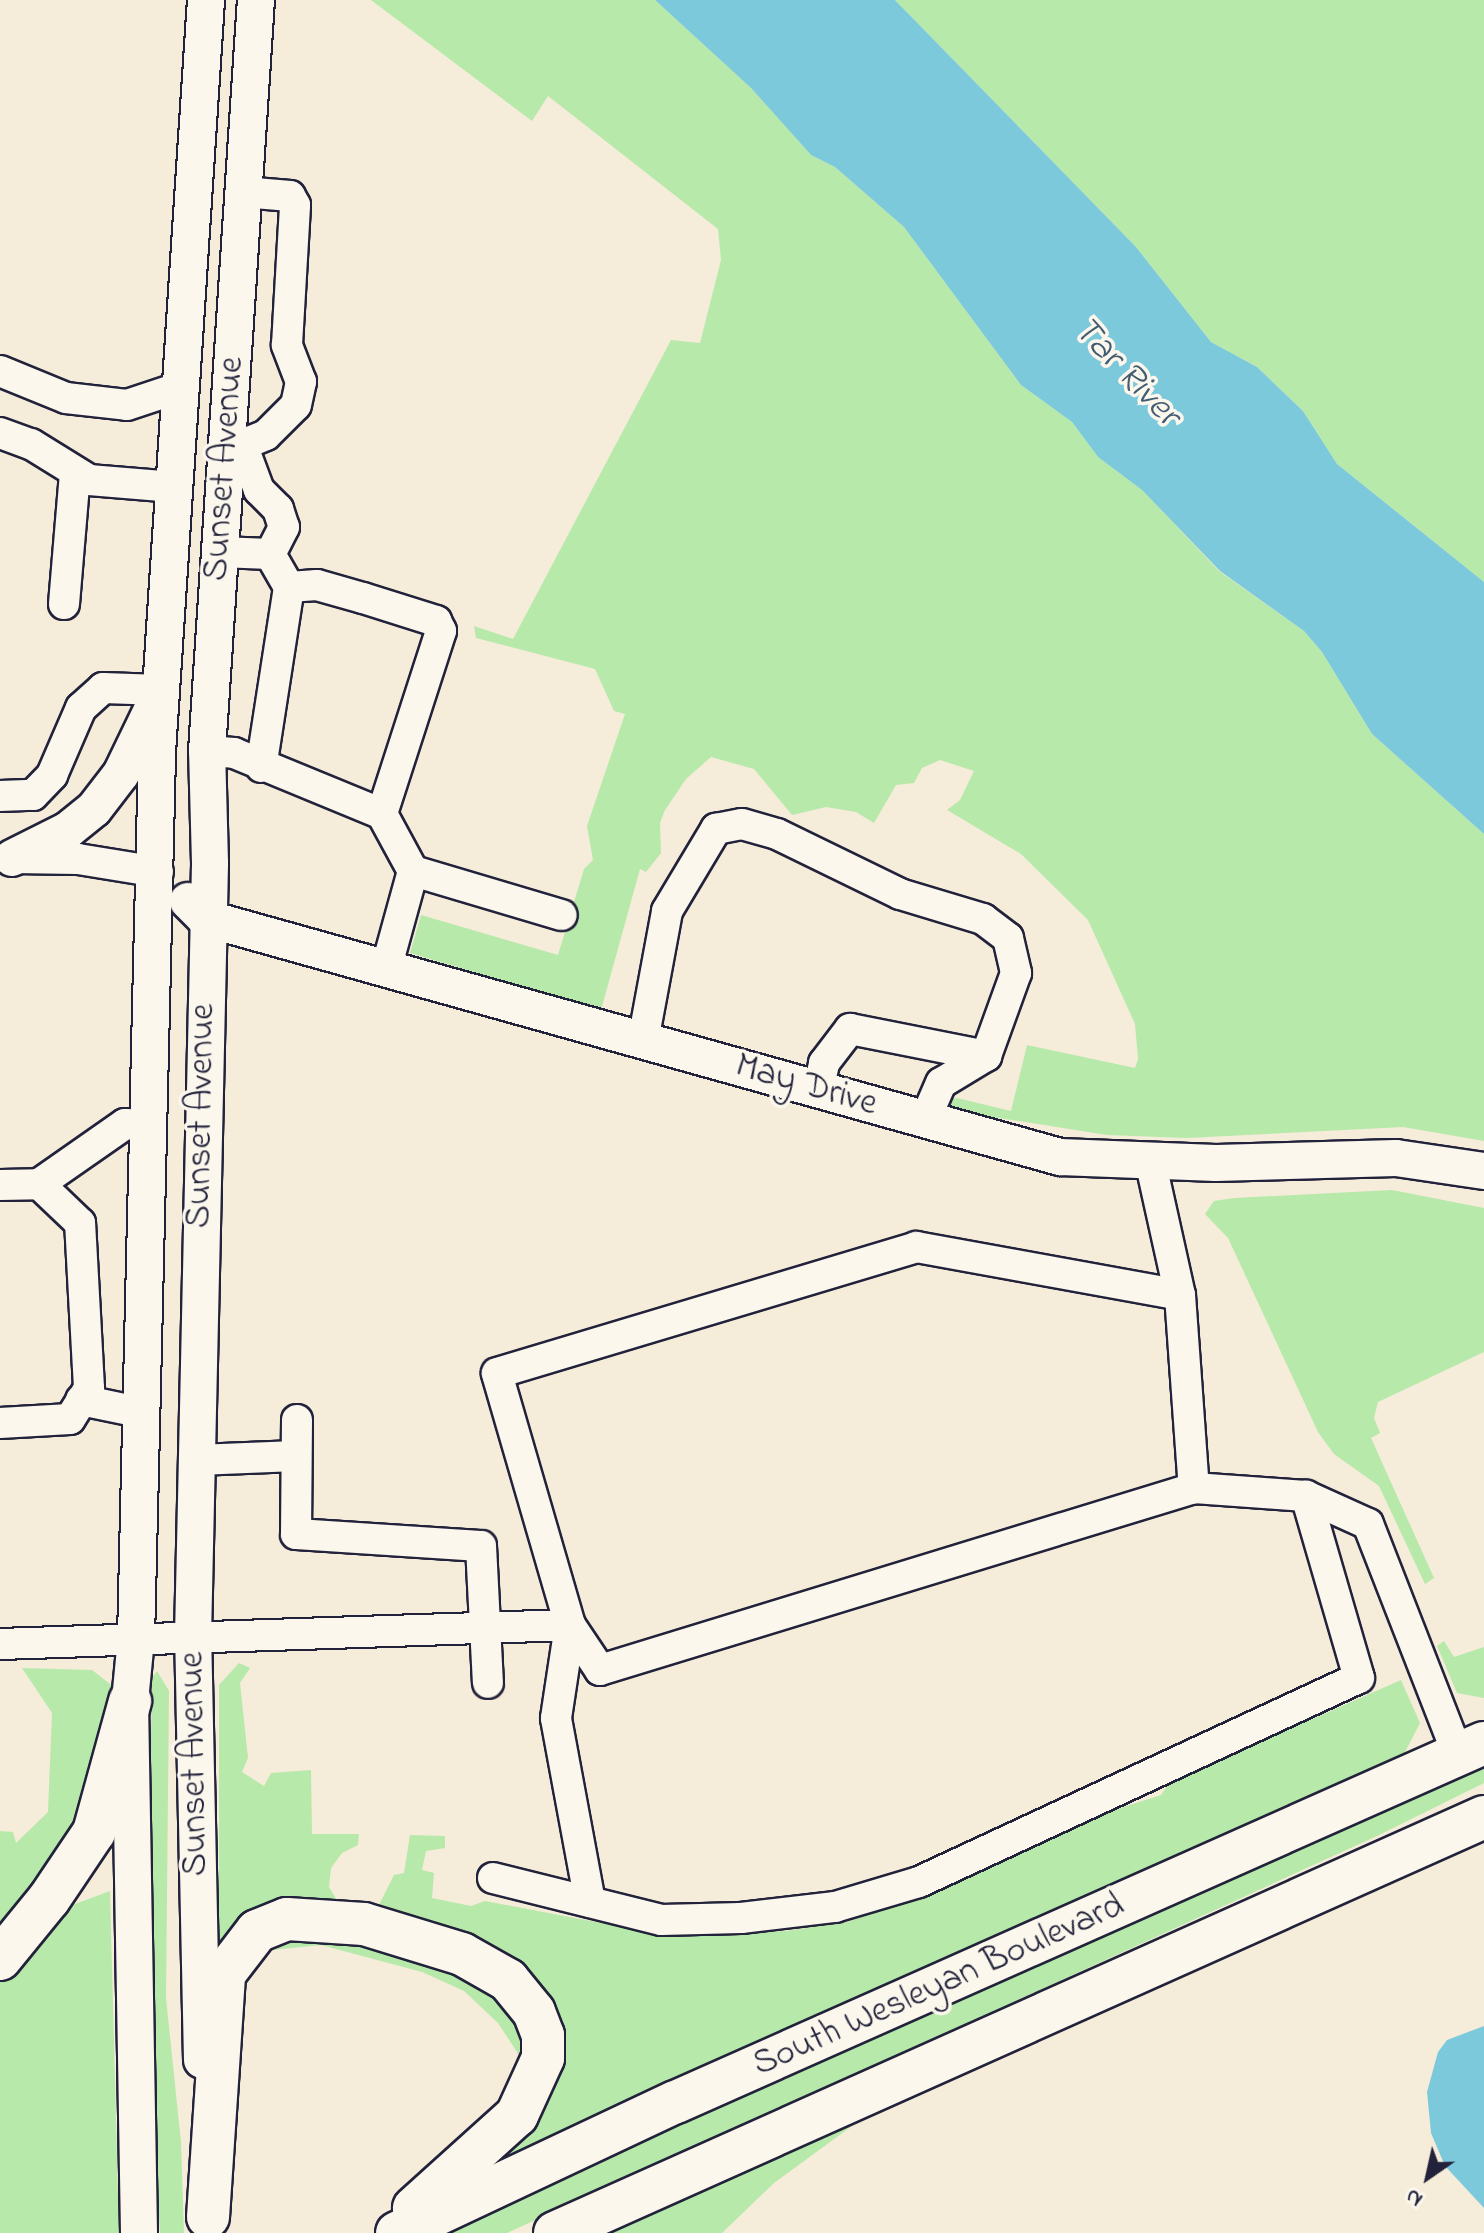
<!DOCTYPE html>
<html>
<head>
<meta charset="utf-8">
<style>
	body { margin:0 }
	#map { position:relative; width:1484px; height:2233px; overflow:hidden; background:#f5ecda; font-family:"Indie Flower",sans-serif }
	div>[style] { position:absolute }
	.green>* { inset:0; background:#b7e9aa }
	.water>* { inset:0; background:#7dc9dc }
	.roads { filter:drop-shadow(2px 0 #22223b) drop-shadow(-2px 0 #22223b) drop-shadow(0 2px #22223b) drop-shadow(0 -2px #22223b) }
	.minor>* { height:30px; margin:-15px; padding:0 15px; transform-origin:15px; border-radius:15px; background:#fbf7ec }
	.major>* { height:36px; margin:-18px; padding:0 18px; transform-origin:18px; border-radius:18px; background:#fbf7ec }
	.highway>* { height:42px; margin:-21px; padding:0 21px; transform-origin:21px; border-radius:21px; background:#fbf7ec }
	span { translate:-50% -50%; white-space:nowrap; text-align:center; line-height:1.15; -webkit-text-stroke:7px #fbf7ec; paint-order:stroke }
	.street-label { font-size:36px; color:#22223b }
	.water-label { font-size:38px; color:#425c73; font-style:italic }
	.north { position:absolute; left:1388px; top:2137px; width:80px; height:80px; -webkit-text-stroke:6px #fbf7ec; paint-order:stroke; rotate:214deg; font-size:22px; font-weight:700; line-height:32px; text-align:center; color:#22223b }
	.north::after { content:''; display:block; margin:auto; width:28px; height:36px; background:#22223b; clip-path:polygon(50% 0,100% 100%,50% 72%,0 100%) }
</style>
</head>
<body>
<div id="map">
	<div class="green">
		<div style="clip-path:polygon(371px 0,655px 0,751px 88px,811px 155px,835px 167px,904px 227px,1021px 385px,1072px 422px,1098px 457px,1142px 490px,1219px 571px,1304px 631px,1322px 652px,1372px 734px,1484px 834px,1484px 1141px,1403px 1127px,1187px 1138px,1107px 1135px,949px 1110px,946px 1100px,957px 1098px,1011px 1111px,1027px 1045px,1135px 1068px,1138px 1059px,1135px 1024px,1088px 920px,1021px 854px,947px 810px,960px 800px,974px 771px,940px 760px,922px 768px,914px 783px,896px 785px,874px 823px,856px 812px,826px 807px,792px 815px,754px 769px,711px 757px,686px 779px,665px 810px,660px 823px,661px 853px,646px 872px,640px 869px,601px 1010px,410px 953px,421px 915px,558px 955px,584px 869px,593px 860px,587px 826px,625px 714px,614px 711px,595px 669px,476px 638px,474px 626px,513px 639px,671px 340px,700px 343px,721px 260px,718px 229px,548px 96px,532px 121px)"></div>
		<div style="clip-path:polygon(895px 0,1484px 0,1484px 582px,1337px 464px,1303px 411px,1257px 367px,1211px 342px,1136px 247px)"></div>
		<div style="clip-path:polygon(1392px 1190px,1484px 1208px,1484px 1352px,1378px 1402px,1374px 1418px,1380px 1433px,1371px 1438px,1434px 1578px,1425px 1584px,1379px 1486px,1334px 1454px,1318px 1432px,1228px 1238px,1205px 1214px,1214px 1201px,1234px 1198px)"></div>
		<div style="clip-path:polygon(1444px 1641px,1454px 1657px,1484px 1647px,1484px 1698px,1457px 1693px,1437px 1646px)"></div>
		<div style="clip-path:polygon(239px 1663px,250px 1668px,240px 1683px,248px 1758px,242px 1772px,264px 1786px,271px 1773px,311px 1770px,312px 1834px,359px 1834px,358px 1845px,342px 1853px,331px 1868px,329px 1887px,338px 1902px,362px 1908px,379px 1905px,394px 1875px,404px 1873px,410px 1835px,445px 1836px,445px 1848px,426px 1851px,422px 1870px,434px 1873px,432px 1898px,471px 1906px,485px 1901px,664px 1935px,786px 1931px,847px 1922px,909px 1901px,1102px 1814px,1161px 1795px,1170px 1782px,1401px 1680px,1420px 1723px,1403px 1756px,508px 2159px,516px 2141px,521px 2058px,498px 2023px,464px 1991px,422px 1972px,321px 1945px,272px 1950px,219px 1971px,219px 1685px)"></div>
		<div style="clip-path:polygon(22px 1668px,92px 1670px,110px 1684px,117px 1699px,87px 1813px,0 1941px,0 1831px,13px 1832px,16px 1843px,48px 1812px,52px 1713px)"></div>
		<div style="clip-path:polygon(157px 1671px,169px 1691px,166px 1998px,181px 2142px,184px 2233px,160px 2233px,153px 2122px,149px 1853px,152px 1678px)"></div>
		<div style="clip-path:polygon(1484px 1759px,1484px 1783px,1377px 1836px,507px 2233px,429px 2233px)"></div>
		<div style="clip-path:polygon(110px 1891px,119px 2233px,0 2233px,0 1978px,51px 1913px)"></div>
		<div style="clip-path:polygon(867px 2115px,774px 2183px,722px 2233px,595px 2233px)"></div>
	</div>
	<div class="water">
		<div style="clip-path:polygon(655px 0,895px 0,1136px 247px,1211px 342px,1257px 367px,1303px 411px,1337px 464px,1484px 582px,1484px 834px,1372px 734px,1322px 652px,1304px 631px,1220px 571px,1142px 490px,1098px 457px,1072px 422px,1021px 385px,904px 227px,835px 167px,811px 155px,751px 88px)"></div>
		<div style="clip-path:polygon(1484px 2026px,1484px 2208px,1445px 2166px,1431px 2133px,1427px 2092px,1438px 2052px,1447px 2040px)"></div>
	</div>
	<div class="roads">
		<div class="minor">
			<div style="left:0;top:371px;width:71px;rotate:22.2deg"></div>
			<div style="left:66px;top:398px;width:61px;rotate:6.5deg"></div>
			<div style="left:127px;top:405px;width:57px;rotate:-18.4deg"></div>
			<div style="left:0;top:433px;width:33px;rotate:20deg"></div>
			<div style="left:31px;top:444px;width:68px;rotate:31.8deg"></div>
			<div style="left:89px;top:480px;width:85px;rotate:4.7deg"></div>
			<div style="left:243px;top:447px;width:46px;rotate:69.6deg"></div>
			<div style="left:259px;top:490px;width:27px;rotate:45deg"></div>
			<div style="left:278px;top:509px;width:19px;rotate:72deg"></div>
			<div style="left:284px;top:527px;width:30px;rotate:117deg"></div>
			<div style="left:227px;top:451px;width:42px;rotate:-22.3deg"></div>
			<div style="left:266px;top:435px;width:42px;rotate:-45deg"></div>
			<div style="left:296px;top:405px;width:24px;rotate:-78deg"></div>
			<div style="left:301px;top:382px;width:40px;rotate:-111deg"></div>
			<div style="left:287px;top:345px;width:140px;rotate:-86.7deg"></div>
			<div style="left:295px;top:205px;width:10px;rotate:-119deg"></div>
			<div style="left:290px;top:196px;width:47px;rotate:-175.1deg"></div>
			<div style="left:220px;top:552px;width:50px;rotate:2.3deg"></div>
			<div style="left:270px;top:554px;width:38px;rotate:60deg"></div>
			<div style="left:289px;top:587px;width:182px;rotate:98.8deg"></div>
			<div style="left:289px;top:587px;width:28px;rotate:-4deg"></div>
			<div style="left:317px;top:585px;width:48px;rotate:15.8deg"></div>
			<div style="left:363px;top:598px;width:77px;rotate:17.5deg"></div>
			<div style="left:436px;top:621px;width:11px;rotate:63deg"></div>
			<div style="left:441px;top:631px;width:192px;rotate:107.9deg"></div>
			<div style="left:64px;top:604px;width:130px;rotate:-85.2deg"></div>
			<div style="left:207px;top:751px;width:27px;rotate:4deg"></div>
			<div style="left:234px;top:753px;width:160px;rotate:22.4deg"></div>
			<div style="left:382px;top:814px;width:65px;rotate:61.5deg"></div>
			<div style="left:413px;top:871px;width:102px;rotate:105.4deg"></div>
			<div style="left:0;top:796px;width:33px;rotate:-2deg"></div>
			<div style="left:33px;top:795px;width:28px;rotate:-46deg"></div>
			<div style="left:52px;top:775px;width:73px;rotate:-66.6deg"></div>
			<div style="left:81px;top:708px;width:30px;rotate:-42deg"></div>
			<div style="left:103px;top:688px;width:58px;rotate:2deg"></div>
			<div style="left:13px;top:858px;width:65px;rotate:0.9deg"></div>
			<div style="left:78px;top:859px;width:81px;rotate:9.2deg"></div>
			<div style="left:413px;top:871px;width:155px;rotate:16.5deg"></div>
			<div style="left:643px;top:1041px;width:132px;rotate:-79.5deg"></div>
			<div style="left:667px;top:911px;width:96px;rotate:-59.1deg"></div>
			<div style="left:716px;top:829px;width:26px;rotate:-11deg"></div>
			<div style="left:742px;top:824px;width:36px;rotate:16deg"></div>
			<div style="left:777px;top:834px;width:137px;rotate:26deg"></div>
			<div style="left:900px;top:894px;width:87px;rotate:16.8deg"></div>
			<div style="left:983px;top:919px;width:31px;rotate:37deg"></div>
			<div style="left:1008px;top:938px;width:36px;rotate:77deg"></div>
			<div style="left:1016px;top:973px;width:88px;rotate:109.9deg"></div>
			<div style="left:986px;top:1056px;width:52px;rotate:149deg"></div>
			<div style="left:941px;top:1083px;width:40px;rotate:113.4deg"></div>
			<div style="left:818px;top:1090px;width:28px;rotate:-77deg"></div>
			<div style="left:824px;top:1063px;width:43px;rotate:-52.6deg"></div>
			<div style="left:850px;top:1029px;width:139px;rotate:11.2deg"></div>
			<div style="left:1150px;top:1160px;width:138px;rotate:77.5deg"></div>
			<div style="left:1180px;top:1295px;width:194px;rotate:85.9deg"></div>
			<div style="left:0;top:1185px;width:39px;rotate:-1deg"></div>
			<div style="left:39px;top:1184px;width:105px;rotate:-34.9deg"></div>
			<div style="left:125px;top:1124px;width:26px;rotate:2deg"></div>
			<div style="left:81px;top:1400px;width:63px;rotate:11.8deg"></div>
			<div style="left:297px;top:1420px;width:114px;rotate:90.5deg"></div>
			<div style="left:296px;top:1534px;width:185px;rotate:3.7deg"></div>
			<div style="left:481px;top:1546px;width:137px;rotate:87.1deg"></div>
			<div style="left:0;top:1423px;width:70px;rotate:-3.3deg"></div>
			<div style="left:70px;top:1419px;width:36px;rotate:-58deg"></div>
			<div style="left:89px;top:1388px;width:165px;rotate:-93.1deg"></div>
			<div style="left:80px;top:1223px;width:57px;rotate:-136.4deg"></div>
			<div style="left:197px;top:1460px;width:99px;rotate:-2.3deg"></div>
			<div style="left:0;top:1644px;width:570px;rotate:-1.91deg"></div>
			<div style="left:570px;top:1625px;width:54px;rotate:56.3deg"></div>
			<div style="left:600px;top:1670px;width:621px;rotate:-17.03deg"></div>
			<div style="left:1194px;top:1488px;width:112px;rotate:4.1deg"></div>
			<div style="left:1306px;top:1496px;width:68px;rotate:24.3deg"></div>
			<div style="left:1368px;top:1524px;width:248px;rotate:68.7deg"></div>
			<div style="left:493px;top:1878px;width:173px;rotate:14deg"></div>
			<div style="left:661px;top:1920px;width:80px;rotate:-1.4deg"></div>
			<div style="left:741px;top:1918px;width:95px;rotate:-6.7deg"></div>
			<div style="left:835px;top:1907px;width:88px;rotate:-16.6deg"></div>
			<div style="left:919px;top:1882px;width:485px;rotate:-24.9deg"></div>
			<div style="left:1359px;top:1678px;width:190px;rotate:-106.2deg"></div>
			<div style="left:590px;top:1902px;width:187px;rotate:-100.5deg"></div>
			<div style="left:556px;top:1718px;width:94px;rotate:-81.4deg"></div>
			<div style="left:570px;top:1625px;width:262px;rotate:-106.2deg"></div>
			<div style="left:497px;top:1373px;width:438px;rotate:-16.7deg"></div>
			<div style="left:916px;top:1247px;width:268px;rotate:10.3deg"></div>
		</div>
		<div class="major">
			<div style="left:12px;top:858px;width:63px;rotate:-26.6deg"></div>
			<div style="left:68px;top:830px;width:33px;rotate:-39deg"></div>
			<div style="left:94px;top:809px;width:44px;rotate:-52.4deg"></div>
			<div style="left:121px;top:774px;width:71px;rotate:-64.2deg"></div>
			<div style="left:188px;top:901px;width:24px;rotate:45deg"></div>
			<div style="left:205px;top:918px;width:888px;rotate:15.62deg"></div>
			<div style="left:1060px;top:1157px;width:156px;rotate:2.2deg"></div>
			<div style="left:1216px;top:1163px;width:180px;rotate:-1.6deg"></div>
			<div style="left:1396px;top:1158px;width:89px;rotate:8.4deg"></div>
			<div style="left:202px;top:2060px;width:423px;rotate:-91.2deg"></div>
			<div style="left:193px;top:1637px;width:774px;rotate:-88.74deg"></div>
			<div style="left:210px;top:863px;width:112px;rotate:-91.5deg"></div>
			<div style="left:207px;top:751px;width:753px;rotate:-86.27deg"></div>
			<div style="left:139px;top:2233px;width:532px;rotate:-90.97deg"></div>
			<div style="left:130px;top:1701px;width:62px;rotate:-84.5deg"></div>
			<div style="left:136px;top:1639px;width:887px;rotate:-88.64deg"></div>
			<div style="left:157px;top:752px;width:754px;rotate:-86.27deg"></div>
		</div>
		<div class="highway">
			<div style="left:0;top:1959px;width:77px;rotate:-50.8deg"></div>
			<div style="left:49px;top:1899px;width:81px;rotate:-56.1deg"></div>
			<div style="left:94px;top:1832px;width:136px;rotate:-74.6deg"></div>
			<div style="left:208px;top:2217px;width:244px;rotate:-86.2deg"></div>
			<div style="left:224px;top:1974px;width:54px;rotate:-52.5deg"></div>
			<div style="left:257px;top:1931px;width:32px;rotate:-22deg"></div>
			<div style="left:287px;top:1919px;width:77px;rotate:3.7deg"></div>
			<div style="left:364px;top:1924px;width:102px;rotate:17deg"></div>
			<div style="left:462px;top:1954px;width:53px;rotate:29.5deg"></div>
			<div style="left:508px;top:1980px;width:41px;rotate:50.9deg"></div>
			<div style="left:534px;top:2012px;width:25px;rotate:69deg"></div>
			<div style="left:543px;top:2035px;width:23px;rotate:90deg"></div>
			<div style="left:543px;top:2058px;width:63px;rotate:114.5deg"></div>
			<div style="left:517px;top:2115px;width:139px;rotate:137.9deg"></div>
			<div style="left:397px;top:2233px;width:308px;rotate:-25.2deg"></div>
			<div style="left:676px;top:2102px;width:884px;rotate:-23.96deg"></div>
			<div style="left:555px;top:2233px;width:1018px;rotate:-24.12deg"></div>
		</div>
	</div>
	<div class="street-label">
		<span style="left:225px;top:469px;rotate:-86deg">Sunset Avenue</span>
		<span style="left:806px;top:1086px;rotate:16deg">May Drive</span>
		<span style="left:202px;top:1116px;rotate:-89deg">Sunset Avenue</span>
		<span style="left:195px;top:1764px;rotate:-91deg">Sunset Avenue</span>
		<span style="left:939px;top:1986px;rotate:-24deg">South Wesleyan Boulevard</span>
	</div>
	<div class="water-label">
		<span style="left:1125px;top:373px;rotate:46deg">Tar River</span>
	</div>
	<div class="north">N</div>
</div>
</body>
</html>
